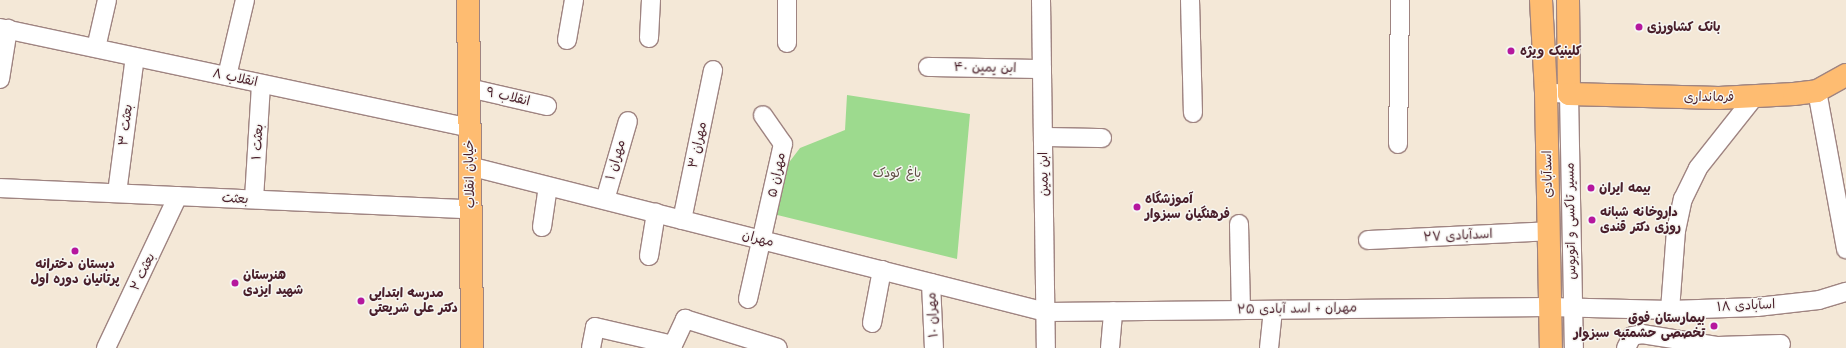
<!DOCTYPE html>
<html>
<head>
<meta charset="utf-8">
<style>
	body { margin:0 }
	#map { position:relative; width:1846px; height:348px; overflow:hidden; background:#f4e8d7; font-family:"Comic Neue","Playpen Sans Arabic",sans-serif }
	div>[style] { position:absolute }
	.green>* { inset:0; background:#9dda8e }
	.roads { filter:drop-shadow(1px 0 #9f8481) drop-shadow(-1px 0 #9f8481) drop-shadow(0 1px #9f8481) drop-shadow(0 -1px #9f8481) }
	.minor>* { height:18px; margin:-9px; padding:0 9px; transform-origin:9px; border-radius:9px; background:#fff }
	.major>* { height:22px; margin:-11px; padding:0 11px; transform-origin:11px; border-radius:11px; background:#febc71 }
	.dots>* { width:11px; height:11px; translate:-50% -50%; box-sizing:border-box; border:2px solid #f6f6f2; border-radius:50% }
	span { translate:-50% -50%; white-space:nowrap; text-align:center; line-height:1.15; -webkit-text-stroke:3px #f6f6f2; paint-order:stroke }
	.poi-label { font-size:13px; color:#4a1f2b; font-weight:700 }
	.left { translate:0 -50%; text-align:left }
	.right { translate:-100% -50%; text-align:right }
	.street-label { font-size:13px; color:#4a1f2b }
	.park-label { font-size:13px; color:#5f4e44 }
</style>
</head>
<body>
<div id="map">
	<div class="green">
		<div style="clip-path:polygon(847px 95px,970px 114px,957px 259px,761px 211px,768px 190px,800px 148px,845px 130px)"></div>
	</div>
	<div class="roads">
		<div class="minor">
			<div style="left:1041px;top:0;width:348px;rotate:89.2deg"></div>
			<div style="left:1190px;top:0;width:113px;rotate:88.5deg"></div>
			<div style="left:0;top:28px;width:480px;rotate:12deg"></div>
			<div style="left:649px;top:38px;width:38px;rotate:-87deg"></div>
			<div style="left:567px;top:40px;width:41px;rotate:-80.1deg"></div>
			<div style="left:787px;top:43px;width:43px;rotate:-90deg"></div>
			<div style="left:96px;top:48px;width:49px;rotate:-77.1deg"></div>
			<div style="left:928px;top:67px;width:114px;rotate:1deg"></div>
			<div style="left:227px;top:76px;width:78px;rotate:-76.7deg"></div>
			<div style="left:0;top:79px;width:51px;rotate:-80.9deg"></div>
			<div style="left:469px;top:88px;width:80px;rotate:13deg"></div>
			<div style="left:1817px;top:91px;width:161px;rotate:79.6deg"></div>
			<div style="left:1555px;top:93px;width:14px;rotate:4deg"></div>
			<div style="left:1569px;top:94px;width:254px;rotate:88.9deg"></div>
			<div style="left:1043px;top:137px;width:59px;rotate:1deg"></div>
			<div style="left:1398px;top:144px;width:144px;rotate:-89.2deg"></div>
			<div style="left:469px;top:166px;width:595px;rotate:14.2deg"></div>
			<div style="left:1046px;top:312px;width:503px;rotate:-0.57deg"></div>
			<div style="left:1549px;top:307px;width:121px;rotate:1.4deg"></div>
			<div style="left:1670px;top:310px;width:87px;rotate:-2deg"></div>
			<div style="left:1757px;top:307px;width:62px;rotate:-6.4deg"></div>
			<div style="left:1819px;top:300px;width:28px;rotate:-17deg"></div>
			<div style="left:0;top:188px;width:470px;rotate:2.6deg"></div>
			<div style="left:117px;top:193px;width:137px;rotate:-82.5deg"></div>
			<div style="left:254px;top:199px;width:115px;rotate:-86.5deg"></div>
			<div style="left:605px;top:200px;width:82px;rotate:-73.8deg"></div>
			<div style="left:682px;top:220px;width:153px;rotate:-78.3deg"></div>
			<div style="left:1239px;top:224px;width:86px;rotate:88.7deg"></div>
			<div style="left:542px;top:227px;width:41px;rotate:-81.7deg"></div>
			<div style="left:1368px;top:240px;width:181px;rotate:-2.8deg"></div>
			<div style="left:649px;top:256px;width:44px;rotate:-80.8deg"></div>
			<div style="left:931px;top:283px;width:65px;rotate:87.4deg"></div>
			<div style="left:748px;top:299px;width:159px;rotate:-77.3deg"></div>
			<div style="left:783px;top:144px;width:35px;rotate:-125deg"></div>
			<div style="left:1670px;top:310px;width:79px;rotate:-85.7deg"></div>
			<div style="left:1676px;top:231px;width:33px;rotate:-78deg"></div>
			<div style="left:1683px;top:199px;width:34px;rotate:-64deg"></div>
			<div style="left:1698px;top:168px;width:92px;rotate:-51.6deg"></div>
			<div style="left:872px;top:323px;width:54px;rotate:-79.3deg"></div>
			<div style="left:106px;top:348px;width:168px;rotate:-64.7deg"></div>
			<div style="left:591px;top:348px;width:21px;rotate:-79deg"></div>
			<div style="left:595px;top:327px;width:80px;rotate:13deg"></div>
			<div style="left:673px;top:345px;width:29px;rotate:-65deg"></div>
			<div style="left:685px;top:319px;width:97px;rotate:17.3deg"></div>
			<div style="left:1110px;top:348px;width:37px;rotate:-85deg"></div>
			<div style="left:1269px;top:348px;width:38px;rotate:-84deg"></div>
			<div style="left:1626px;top:348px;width:13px;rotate:-63deg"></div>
			<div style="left:1632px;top:336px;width:10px;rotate:-11deg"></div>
			<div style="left:1642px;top:334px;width:77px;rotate:9deg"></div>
			<div style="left:1718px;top:346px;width:63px;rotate:-1.8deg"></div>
		</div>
		<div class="major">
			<div style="left:468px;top:0;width:348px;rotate:89.3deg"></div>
			<div style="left:1541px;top:0;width:92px;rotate:86.9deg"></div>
			<div style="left:1546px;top:92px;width:256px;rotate:88.9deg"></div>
			<div style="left:1568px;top:0;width:94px;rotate:89.4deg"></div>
			<div style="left:1569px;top:94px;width:150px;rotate:1.5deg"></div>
			<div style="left:1719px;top:98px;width:75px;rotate:-3.1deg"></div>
			<div style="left:1794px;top:94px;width:23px;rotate:-7deg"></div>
			<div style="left:1817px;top:91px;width:33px;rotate:-29deg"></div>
		</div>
	</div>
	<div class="dots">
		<div style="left:1639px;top:27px;background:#b5179e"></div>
		<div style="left:1511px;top:51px;background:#b5179e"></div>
		<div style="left:1591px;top:188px;background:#b5179e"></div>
		<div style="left:1137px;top:207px;background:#b5179e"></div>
		<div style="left:1592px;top:220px;background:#b5179e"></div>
		<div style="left:75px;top:251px;background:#b5179e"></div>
		<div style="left:235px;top:283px;background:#b5179e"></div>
		<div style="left:361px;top:301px;background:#b5179e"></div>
		<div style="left:1714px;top:326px;background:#b5179e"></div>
	</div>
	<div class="poi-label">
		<span class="left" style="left:1647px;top:27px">بانک کشاورزی</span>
		<span class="left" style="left:1520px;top:51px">کلینیک ویژه</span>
		<span class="left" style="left:1599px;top:188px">بیمه ایران</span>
		<span class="left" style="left:1145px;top:207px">آموزشگاه<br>فرهنگیان سبزوار</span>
		<span class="left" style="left:1600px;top:220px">داروخانه شبانه<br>روزی دکتر قندی</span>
		<span style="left:75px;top:272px">دبستان دخترانه<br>پرتانیان دوره اول</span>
		<span class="left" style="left:243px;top:283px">هنرستان<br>شهید ایزدی</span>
		<span class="left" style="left:369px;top:301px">مدرسه ابتدایی<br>دکتر علی شریعتی</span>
		<span class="right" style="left:1705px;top:326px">بیمارستان فوق<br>تخصصی حشمتیه سبزوار</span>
	</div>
	<div class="street-label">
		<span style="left:985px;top:68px;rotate:1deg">ابن یمین ۴۰</span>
		<span style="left:235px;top:78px;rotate:12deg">انقلاب ۸</span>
		<span style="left:508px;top:97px;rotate:13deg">انقلاب ۹</span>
		<span style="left:1709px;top:97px">فرمانداری</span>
		<span style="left:126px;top:125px;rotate:-83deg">بعثت ۳</span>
		<span style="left:258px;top:142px;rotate:-86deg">بعثت ۱</span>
		<span style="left:698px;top:145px;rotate:-78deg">مهران ۳</span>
		<span style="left:616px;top:160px;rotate:-74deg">مهران ۱</span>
		<span style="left:470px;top:174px;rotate:-91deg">خیابان انقلاب</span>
		<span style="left:1044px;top:174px;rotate:-91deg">ابن یمین</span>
		<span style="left:1548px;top:174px;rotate:-91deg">اسدآبادی</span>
		<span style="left:777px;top:175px;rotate:-78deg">مهران ۵</span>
		<span style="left:235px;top:199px;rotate:3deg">بعثت</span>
		<span style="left:1571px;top:221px;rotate:-91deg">مسیر تاکسی و اتوبوس</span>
		<span style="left:1458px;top:236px;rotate:-3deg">اسدآبادی ۲۷</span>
		<span style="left:758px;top:239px;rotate:14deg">مهران</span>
		<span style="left:143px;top:272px;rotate:-64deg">بعثت ۲</span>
		<span style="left:1746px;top:306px;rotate:-3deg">اسآبادی ۱۸</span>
		<span style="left:1297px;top:309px;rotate:-1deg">مهران + اسد آبادی ۲۵</span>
		<span style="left:933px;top:315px;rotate:-93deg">مهران ۱۰</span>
	</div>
	<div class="park-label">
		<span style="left:897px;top:173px">باغ کودک</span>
	</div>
</div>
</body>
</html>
